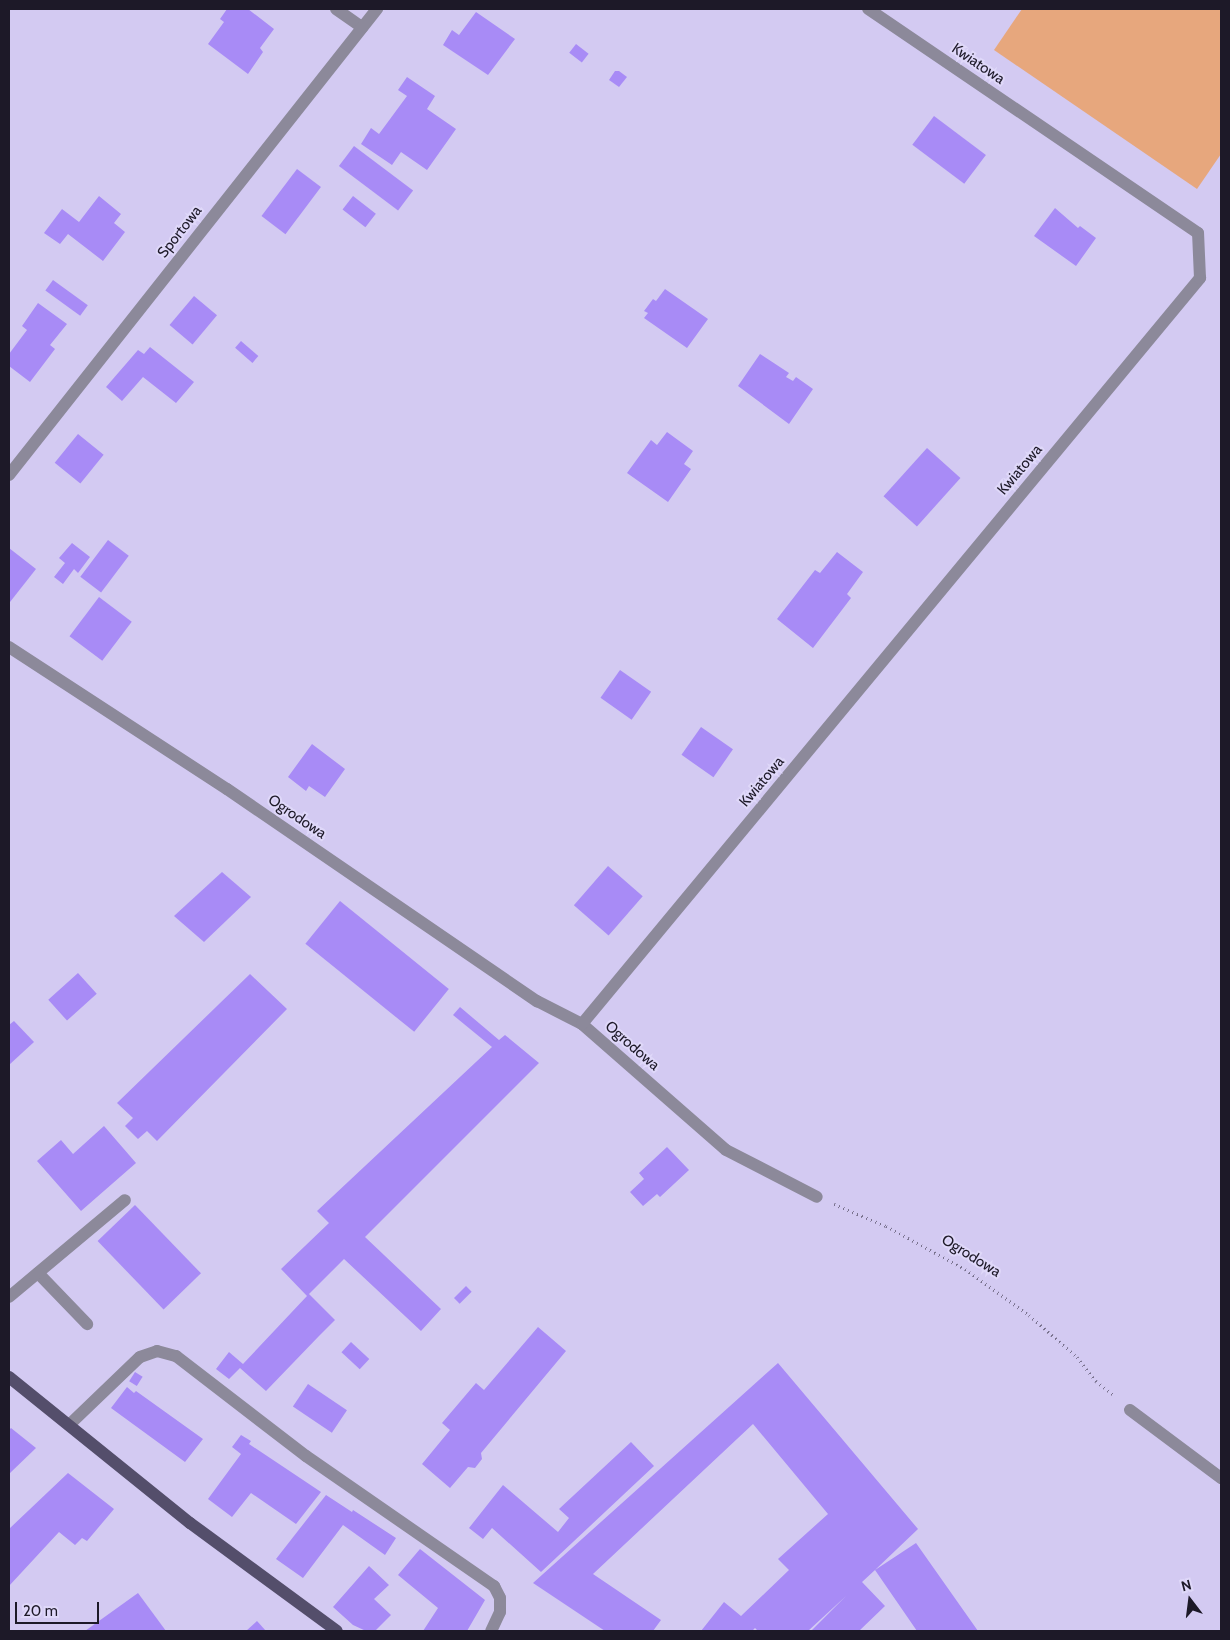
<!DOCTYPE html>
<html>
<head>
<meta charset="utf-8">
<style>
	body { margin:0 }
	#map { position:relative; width:1230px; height:1640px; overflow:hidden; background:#d3caf2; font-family:Cabin,sans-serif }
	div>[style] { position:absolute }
	.green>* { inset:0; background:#e7a77d }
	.building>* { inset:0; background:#a88bf6; transform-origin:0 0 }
	.path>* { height:3px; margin-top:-1.5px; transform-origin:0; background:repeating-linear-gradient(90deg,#79728e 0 1px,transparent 0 5px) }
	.lane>* { height:12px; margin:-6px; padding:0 6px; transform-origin:6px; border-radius:6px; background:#8c899a }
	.street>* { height:12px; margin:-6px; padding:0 6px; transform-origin:6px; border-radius:6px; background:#8c899a }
	.primary>* { height:12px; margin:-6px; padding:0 6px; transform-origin:6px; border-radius:6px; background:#544e6b }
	span { translate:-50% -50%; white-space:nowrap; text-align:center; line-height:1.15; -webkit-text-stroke:4px #dfd8f9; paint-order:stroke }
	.street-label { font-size:15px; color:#1d1928 }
	.frame { position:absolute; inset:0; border:10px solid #1d1928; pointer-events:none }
	.north { position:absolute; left:1165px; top:1575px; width:50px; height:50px; -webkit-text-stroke:4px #dfd8f9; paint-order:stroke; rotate:345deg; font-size:14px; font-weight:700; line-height:20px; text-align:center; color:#1d1928 }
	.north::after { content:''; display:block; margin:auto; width:18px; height:22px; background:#1d1928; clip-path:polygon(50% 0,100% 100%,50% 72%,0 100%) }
	.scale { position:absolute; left:15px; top:1602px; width:84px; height:22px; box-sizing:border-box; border:2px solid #1d1928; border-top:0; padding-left:6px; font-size:15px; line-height:18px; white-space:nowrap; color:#1d1928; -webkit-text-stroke:4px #dfd8f9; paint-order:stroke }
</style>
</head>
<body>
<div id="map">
	<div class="green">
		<div style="clip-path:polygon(1022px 9px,1221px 9px,1221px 154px,1197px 189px,994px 50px)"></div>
	</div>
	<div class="building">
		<div style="clip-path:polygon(227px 9px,248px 9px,274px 29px,260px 48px,263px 52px,248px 74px,208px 44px,224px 22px,220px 19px)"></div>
		<div style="clip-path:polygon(476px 12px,515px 39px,488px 75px,443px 45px,452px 30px,459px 35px)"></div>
		<div style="left:576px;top:44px;width:16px;height:11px;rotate:38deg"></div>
		<div style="clip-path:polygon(615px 71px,619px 71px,627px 77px,619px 87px,609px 80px)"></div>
		<div style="clip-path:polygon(407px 77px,435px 96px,427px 109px,456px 129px,427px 170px,401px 152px,392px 165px,361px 144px,371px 128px,379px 134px,407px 96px,398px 90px)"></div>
		<div style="left:934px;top:116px;width:65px;height:36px;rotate:37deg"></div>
		<div style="left:354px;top:146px;width:74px;height:25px;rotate:37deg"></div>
		<div style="left:297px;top:169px;width:30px;height:59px;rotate:37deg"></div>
		<div style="clip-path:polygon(99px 196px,121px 214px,114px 223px,125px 232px,103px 261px,68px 234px,60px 244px,44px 233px,62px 209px,79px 222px)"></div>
		<div style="left:353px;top:196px;width:29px;height:17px;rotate:38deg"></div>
		<div style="clip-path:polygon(1055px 208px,1078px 228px,1080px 226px,1096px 238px,1076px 266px,1034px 236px)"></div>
		<div style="left:53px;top:280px;width:43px;height:13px;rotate:36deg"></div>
		<div style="clip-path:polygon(665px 289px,708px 319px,687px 348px,644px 318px,648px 313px,644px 311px,653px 299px,656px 301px)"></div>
		<div style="left:194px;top:296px;width:30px;height:38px;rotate:40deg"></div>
		<div style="clip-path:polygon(38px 303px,67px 324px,50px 345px,55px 349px,30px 382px,9px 366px,9px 354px,27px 330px,22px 326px)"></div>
		<div style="left:241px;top:341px;width:23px;height:9px;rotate:41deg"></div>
		<div style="clip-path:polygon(150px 347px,194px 382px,176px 403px,143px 377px,122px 401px,106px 387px,138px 350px,144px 354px)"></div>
		<div style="clip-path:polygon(760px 354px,789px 373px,786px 377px,793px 381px,796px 377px,813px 389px,789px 424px,738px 386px)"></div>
		<div style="clip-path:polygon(667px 432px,693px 451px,684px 464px,691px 469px,668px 502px,627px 473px,651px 440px,657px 445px)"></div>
		<div style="left:78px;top:434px;width:33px;height:37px;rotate:39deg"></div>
		<div style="left:927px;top:448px;width:45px;height:65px;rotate:42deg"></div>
		<div style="left:108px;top:540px;width:26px;height:46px;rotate:37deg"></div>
		<div style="clip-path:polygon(72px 543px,90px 557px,78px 573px,74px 569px,63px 584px,54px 577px,65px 563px,59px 558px)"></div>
		<div style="clip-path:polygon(9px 548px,36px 569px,10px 602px,9px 601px)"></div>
		<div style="clip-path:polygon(837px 552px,863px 572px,847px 594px,851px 598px,813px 648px,777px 619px,815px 570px,820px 573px)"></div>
		<div style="left:99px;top:597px;width:41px;height:49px;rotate:37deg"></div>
		<div style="left:620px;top:670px;width:38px;height:34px;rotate:35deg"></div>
		<div style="left:701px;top:727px;width:39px;height:34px;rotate:35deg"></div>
		<div style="clip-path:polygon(312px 744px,345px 769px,325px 797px,309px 786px,306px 791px,288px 777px)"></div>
		<div style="left:608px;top:866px;width:46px;height:52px;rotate:41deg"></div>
		<div style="clip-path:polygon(222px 872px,251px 897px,204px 942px,174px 916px)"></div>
		<div style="left:340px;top:901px;width:140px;height:55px;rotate:39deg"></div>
		<div style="left:78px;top:973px;width:28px;height:40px;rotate:48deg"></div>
		<div style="clip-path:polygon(250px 974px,287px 1009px,157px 1141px,147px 1131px,138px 1139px,125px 1126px,133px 1118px,117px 1103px)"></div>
		<div style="clip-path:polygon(460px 1007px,499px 1040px,505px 1035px,539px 1063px,365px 1237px,441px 1309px,421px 1331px,344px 1259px,309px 1294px,335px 1320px,319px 1336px,266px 1391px,240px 1368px,229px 1379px,216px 1369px,229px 1352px,243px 1364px,307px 1296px,281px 1269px,329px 1223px,317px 1211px,492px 1047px,453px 1015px)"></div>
		<div style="clip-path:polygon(14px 1021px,34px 1042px,9px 1065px,9px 1025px)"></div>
		<div style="clip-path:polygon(104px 1126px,136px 1163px,81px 1211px,37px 1161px,61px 1140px,73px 1154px)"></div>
		<div style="clip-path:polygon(667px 1147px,689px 1170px,660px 1197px,657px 1194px,643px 1206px,630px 1192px,644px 1179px,639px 1173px)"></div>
		<div style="left:135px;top:1205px;width:95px;height:52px;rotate:46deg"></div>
		<div style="left:466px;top:1286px;width:8px;height:17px;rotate:45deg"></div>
		<div style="clip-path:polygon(538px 1327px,566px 1351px,481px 1453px,482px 1459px,475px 1468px,468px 1467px,450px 1488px,422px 1464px,450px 1430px,442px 1423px,476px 1383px,484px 1390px)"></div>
		<div style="left:351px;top:1342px;width:25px;height:14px;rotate:43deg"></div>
		<div style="clip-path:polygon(778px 1363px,918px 1529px,875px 1570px,916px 1543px,978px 1631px,917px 1631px,875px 1570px,862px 1582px,885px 1606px,859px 1631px,811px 1631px,846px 1596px,808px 1631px,758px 1631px,755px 1628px,752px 1631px,701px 1631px,724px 1602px,741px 1616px,789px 1570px,778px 1559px,828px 1514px,753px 1424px,593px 1574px,661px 1620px,653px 1631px,605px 1631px,533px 1583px)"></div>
		<div style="left:135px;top:1372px;width:9px;height:11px;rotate:32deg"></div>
		<div style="left:308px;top:1384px;width:47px;height:27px;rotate:34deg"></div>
		<div style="clip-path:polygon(127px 1387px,134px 1393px,136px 1391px,203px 1439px,185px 1462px,111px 1408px)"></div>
		<div style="clip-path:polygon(11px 1428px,36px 1448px,9px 1474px,9px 1430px)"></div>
		<div style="clip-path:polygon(241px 1435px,251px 1441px,249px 1444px,321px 1492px,296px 1524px,251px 1493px,232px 1517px,208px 1499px,241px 1454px,232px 1447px)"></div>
		<div style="clip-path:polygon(631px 1442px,654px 1466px,541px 1572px,492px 1528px,483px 1539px,469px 1528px,503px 1485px,558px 1532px,569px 1518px,559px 1509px)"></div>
		<div style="clip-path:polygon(68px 1473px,114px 1509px,87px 1541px,82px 1538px,75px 1545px,59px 1532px,9px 1586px,9px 1529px)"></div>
		<div style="clip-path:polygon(326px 1495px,352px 1512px,353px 1510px,396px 1538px,385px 1555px,343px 1525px,303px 1578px,276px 1559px)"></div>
		<div style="clip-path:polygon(420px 1549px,485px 1600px,467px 1631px,423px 1631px,438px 1608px,398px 1575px)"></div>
		<div style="clip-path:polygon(369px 1566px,389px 1585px,374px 1599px,391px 1615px,375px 1631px,366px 1631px,353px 1625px,333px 1607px)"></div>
		<div style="clip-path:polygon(138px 1593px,166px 1631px,85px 1631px)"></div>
		<div style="clip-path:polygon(257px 1621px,266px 1631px,246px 1631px)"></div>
	</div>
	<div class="path">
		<div style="left:834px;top:1204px;width:56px;rotate:22.9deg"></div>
		<div style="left:886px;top:1226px;width:90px;rotate:28.6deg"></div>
		<div style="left:965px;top:1269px;width:79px;rotate:35.7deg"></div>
		<div style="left:1029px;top:1315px;width:64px;rotate:41.2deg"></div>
		<div style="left:1077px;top:1357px;width:31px;rotate:52deg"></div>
		<div style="left:1096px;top:1381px;width:24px;rotate:38deg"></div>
	</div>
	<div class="lane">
		<div style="left:38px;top:1273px;width:71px;rotate:46.1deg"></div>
		<div style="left:9px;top:1297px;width:151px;rotate:-39.9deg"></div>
	</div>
	<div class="street">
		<div style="left:336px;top:9px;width:32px;rotate:35deg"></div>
		<div style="left:9px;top:475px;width:594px;rotate:-51.7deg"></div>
		<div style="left:9px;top:647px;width:260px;rotate:33.1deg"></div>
		<div style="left:227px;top:789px;width:376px;rotate:34.4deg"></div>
		<div style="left:537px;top:1001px;width:51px;rotate:27.1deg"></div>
		<div style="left:582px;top:1024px;width:191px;rotate:41.2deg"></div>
		<div style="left:726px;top:1150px;width:102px;rotate:27.3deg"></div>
		<div style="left:582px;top:1024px;width:969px;rotate:-50.36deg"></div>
		<div style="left:1200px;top:278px;width:45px;rotate:-92.5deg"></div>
		<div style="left:1198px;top:233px;width:399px;rotate:-145.8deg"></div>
		<div style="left:1130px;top:1410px;width:114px;rotate:36.8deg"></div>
		<div style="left:69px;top:1425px;width:98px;rotate:-43.8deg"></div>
		<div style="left:140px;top:1357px;width:18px;rotate:-19deg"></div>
		<div style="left:157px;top:1351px;width:20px;rotate:15deg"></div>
		<div style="left:176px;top:1356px;width:164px;rotate:37.6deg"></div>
		<div style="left:306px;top:1456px;width:229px;rotate:34.7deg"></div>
		<div style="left:494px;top:1586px;width:13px;rotate:63deg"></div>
		<div style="left:500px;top:1598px;width:14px;rotate:90deg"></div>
		<div style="left:500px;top:1612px;width:21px;rotate:115deg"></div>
	</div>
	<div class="primary">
		<div style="left:9px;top:1377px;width:233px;rotate:38.9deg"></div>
		<div style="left:190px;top:1523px;width:182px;rotate:36.3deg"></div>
	</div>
	<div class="street-label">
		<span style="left:978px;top:64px;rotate:34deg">Kwiatowa</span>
		<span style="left:180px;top:232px;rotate:-52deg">Sportowa</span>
		<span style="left:1020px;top:470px;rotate:-50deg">Kwiatowa</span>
		<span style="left:762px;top:782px;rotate:-50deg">Kwiatowa</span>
		<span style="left:297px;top:817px;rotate:34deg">Ogrodowa</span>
		<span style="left:632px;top:1046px;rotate:41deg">Ogrodowa</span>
		<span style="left:971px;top:1256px;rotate:32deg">Ogrodowa</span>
	</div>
	<div class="frame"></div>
	<div class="north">N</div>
	<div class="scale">20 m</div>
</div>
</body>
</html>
